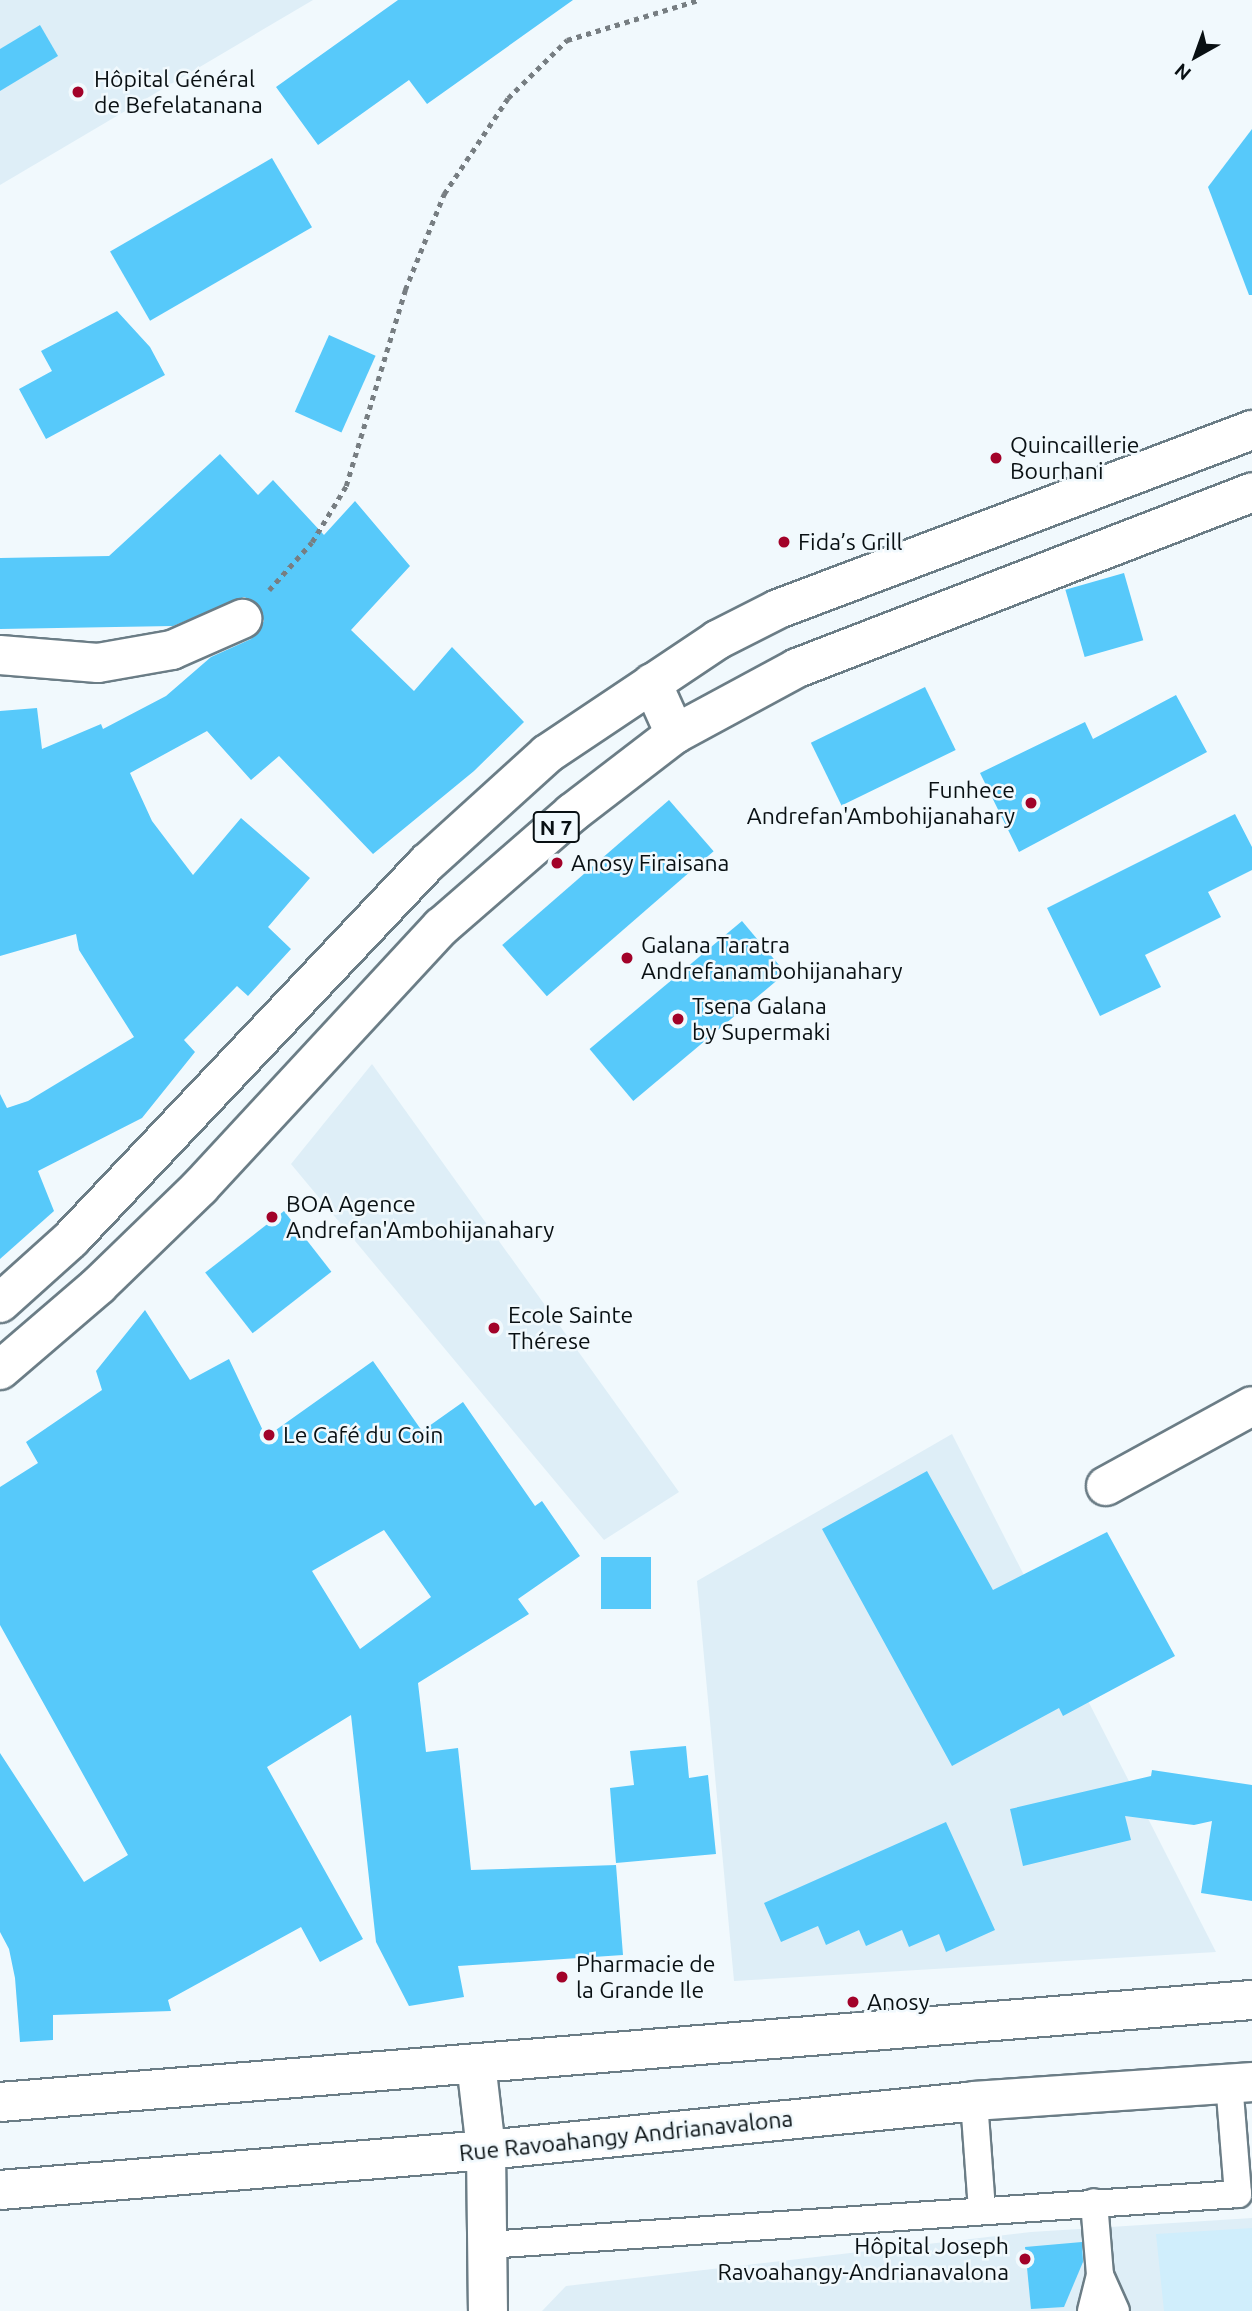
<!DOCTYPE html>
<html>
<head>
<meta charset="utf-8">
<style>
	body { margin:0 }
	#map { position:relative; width:1252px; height:2311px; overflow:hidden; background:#f1f9fd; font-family:Ubuntu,sans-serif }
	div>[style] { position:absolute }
	.built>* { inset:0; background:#deeef7 }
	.green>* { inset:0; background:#d0eefc }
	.building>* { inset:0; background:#57c9fa; transform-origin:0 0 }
	.path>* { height:4.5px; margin-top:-2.25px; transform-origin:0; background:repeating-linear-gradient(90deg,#777e82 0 5px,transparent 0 10px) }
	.roads { filter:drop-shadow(2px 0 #6b7d86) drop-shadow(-2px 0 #6b7d86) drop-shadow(0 2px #6b7d86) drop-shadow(0 -2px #6b7d86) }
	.lane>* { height:26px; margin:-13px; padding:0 13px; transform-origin:13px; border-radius:13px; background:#fff }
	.street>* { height:38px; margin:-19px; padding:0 19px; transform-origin:19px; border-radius:19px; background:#fff }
	.secondary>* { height:38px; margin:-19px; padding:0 19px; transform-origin:19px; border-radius:19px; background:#fff }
	.primary>* { height:38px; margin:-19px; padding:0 19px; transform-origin:19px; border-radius:19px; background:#fff }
	.dots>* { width:19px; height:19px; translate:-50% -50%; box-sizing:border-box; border:4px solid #f1f9fd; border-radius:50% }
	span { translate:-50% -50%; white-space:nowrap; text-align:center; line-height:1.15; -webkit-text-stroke:5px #f1f9fd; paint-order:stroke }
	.shield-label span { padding:2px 5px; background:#f1f9fd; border:2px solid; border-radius:5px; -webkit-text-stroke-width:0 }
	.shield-label { font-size:21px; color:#091013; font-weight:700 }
	.poi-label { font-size:23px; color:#091013 }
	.left { translate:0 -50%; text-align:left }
	.right { translate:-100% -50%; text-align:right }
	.street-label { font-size:23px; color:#091013 }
	.north { position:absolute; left:1161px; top:21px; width:70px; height:70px; -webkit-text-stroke:5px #f1f9fd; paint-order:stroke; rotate:220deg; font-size:19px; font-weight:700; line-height:28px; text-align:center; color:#091013 }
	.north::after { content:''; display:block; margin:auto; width:24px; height:32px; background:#091013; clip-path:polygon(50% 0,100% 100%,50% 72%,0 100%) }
</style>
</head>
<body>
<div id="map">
	<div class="built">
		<div style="clip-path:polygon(0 0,313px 0,0 185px)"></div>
		<div style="clip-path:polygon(372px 1064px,679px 1492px,604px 1540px,291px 1164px)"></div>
		<div style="clip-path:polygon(952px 1434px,1216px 1952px,734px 1981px,697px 1581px)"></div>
		<div style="clip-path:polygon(1252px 2218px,1252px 2311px,542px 2311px,566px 2286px,1031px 2232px)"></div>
	</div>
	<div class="green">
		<div style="clip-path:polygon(1252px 2228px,1252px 2311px,1164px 2311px,1156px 2234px)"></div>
	</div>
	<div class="building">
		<div style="clip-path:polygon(398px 0,573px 0,427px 104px,409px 80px,318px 145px,276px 87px)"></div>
		<div style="clip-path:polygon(40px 25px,58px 56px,0 91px,0 49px)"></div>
		<div style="clip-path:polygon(1252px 129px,1252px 295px,1249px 295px,1208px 187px)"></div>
		<div style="left:272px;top:158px;width:80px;height:187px;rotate:60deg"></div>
		<div style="clip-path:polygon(117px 311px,150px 347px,165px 375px,46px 439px,19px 389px,52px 371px,41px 351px)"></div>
		<div style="left:329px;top:335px;width:51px;height:84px;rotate:24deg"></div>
		<div style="clip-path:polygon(220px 454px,258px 495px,273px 480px,324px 535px,355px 501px,410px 566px,351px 630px,414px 691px,452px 647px,524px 722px,474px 771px,373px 854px,279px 756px,251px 780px,207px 731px,130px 773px,152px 821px,193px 875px,241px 818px,310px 878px,268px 927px,291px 949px,248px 996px,237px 986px,184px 1040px,195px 1052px,142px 1118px,38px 1171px,54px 1211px,0 1259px,0 1094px,7px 1108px,28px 1101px,134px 1037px,79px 950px,76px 934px,0 956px,0 711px,37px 708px,42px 749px,101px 724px,103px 729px,166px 696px,211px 657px,251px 639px,264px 621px,255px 602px,244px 597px,173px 626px,0 629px,0 558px,109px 556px)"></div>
		<div style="left:1124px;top:573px;width:70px;height:61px;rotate:74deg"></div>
		<div style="left:925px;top:687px;width:70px;height:127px;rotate:64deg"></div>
		<div style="clip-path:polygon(1176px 695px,1207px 752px,1019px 852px,980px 773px,1085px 722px,1093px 739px)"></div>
		<div style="left:669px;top:800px;width:68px;height:221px;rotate:49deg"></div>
		<div style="clip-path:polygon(1235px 814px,1252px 847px,1252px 870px,1208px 892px,1221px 917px,1145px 955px,1161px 987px,1100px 1016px,1047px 908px)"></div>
		<div style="left:742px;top:921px;width:68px;height:199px;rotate:50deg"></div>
		<div style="left:284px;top:1211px;width:77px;height:100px;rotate:52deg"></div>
		<div style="clip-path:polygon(evenodd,145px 1310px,190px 1380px,229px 1359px,266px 1437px,373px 1361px,422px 1431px,463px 1402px,535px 1506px,542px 1501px,580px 1556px,518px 1599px,529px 1614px,418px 1683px,426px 1752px,458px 1748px,471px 1870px,616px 1865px,623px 1955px,458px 1966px,464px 1997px,409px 2006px,376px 1942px,351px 1715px,267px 1767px,363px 1939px,320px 1962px,301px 1927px,168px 2000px,171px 2011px,53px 2015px,53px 2040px,20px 2042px,15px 1978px,9px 1949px,0 1932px,0 1753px,84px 1882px,128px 1855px,0 1625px,0 1487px,38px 1463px,26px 1442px,102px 1390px,96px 1371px,145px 1310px,384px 1530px,431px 1597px,360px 1649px,312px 1571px,384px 1530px)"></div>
		<div style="clip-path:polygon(927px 1471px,993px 1590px,1107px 1532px,1175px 1656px,1063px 1716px,1059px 1708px,952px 1766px,822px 1529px)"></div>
		<div style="left:601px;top:1557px;width:50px;height:52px"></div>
		<div style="clip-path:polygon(686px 1746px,689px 1778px,708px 1775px,716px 1854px,616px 1863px,610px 1788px,634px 1785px,630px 1751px)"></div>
		<div style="clip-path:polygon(1152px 1770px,1252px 1785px,1252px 1901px,1201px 1893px,1212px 1821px,1194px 1825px,1125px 1816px,1131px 1840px,1023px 1866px,1010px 1809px,1151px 1776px)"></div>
		<div style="clip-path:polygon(946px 1822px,995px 1930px,946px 1952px,939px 1934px,909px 1947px,902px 1930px,866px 1946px,859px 1930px,826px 1945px,818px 1926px,781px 1942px,764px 1903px)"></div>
		<div style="clip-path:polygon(1082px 2242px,1083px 2262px,1064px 2307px,1031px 2309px,1025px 2247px)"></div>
	</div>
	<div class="path">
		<div style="left:269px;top:590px;width:64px;rotate:-48.1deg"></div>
		<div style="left:312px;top:542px;width:66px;rotate:-58.7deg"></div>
		<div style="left:346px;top:486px;width:205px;rotate:-73.2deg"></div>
		<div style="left:405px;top:290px;width:104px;rotate:-67.9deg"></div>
		<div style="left:444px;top:194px;width:115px;rotate:-56.3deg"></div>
		<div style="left:508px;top:98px;width:83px;rotate:-44.5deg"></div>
		<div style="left:567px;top:40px;width:138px;rotate:-16.9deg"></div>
	</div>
	<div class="roads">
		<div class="lane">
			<div style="left:974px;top:2101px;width:109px;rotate:85.8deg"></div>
			<div style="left:487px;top:2245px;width:753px;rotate:-3.88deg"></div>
			<div style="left:1238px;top:2194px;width:112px;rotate:-94.6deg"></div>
			<div style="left:1100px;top:2275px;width:39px;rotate:66deg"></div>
			<div style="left:1091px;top:2311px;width:37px;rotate:-76deg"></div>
			<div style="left:1100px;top:2275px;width:73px;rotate:-94.7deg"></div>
		</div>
		<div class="street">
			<div style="left:0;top:655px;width:98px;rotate:4.7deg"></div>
			<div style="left:98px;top:663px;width:75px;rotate:-10deg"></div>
			<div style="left:172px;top:650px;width:77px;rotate:-23.9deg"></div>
			<div style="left:652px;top:683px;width:56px;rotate:65.7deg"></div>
			<div style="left:1106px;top:1486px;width:166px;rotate:-28.7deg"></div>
			<div style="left:476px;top:2063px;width:88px;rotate:83.4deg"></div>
			<div style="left:486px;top:2150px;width:161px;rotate:89.3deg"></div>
		</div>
		<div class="secondary">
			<div style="left:0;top:2102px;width:1256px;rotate:-4.66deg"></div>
			<div style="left:0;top:2190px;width:488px;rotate:-4.7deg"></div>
			<div style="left:486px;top:2150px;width:490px;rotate:-5.7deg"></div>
			<div style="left:974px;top:2101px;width:279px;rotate:-3.9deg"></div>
		</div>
		<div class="primary">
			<div style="left:0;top:1303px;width:96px;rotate:-42deg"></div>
			<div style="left:71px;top:1239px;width:518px;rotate:-46.57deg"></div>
			<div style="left:427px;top:863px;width:162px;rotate:-42.2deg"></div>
			<div style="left:547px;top:754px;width:205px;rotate:-33.8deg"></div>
			<div style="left:717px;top:640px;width:68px;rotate:-26.9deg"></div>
			<div style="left:778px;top:609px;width:507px;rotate:-20.69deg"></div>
			<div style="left:0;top:1370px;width:130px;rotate:-40.6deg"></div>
			<div style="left:99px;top:1285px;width:141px;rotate:-44.1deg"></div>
			<div style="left:200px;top:1187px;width:355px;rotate:-47.2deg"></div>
			<div style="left:441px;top:927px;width:174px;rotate:-41deg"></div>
			<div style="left:572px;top:813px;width:130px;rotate:-37.5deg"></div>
			<div style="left:675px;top:734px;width:139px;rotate:-28.4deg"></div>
			<div style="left:797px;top:668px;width:488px;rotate:-21.1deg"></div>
		</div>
	</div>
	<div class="dots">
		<div style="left:78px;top:92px;background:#a20229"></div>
		<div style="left:996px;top:458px;background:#a20229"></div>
		<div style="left:784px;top:542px;background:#a20229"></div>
		<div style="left:1031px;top:803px;background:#a20229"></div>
		<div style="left:557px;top:863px;background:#a20229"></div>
		<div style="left:627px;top:958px;background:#a20229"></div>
		<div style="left:678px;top:1019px;background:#a20229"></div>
		<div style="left:272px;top:1217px;background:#a20229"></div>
		<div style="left:494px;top:1328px;background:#a20229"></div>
		<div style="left:269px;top:1435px;background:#a20229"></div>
		<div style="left:562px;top:1977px;background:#a20229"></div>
		<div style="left:853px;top:2002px;background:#a20229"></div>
		<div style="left:1025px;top:2259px;background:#a20229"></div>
	</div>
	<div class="shield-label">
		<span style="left:556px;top:827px">N 7</span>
	</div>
	<div class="poi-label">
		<span class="left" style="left:94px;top:92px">Hôpital Général<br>de Befelatanana</span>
		<span class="left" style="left:1010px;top:458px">Quincaillerie<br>Bourhani</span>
		<span class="left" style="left:798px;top:542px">Fida’s Grill</span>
		<span class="right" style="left:1015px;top:803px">Funhece<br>Andrefan'Ambohijanahary</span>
		<span class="left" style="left:571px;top:863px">Anosy Firaisana</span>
		<span class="left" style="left:641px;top:958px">Galana Taratra<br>Andrefanambohijanahary</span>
		<span class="left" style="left:692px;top:1019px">Tsena Galana<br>by Supermaki</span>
		<span class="left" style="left:286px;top:1217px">BOA Agence<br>Andrefan'Ambohijanahary</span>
		<span class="left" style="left:508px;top:1328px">Ecole Sainte<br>Thérese</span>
		<span class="left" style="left:283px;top:1435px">Le Café du Coin</span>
		<span class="left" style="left:576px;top:1977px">Pharmacie de<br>la Grande Ile</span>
		<span class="left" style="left:867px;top:2002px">Anosy</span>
		<span class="right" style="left:1009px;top:2259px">Hôpital Joseph<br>Ravoahangy-Andrianavalona</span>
	</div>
	<div class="street-label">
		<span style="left:626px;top:2136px;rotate:-6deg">Rue Ravoahangy Andrianavalona</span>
	</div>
	<div class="north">N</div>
</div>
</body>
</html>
